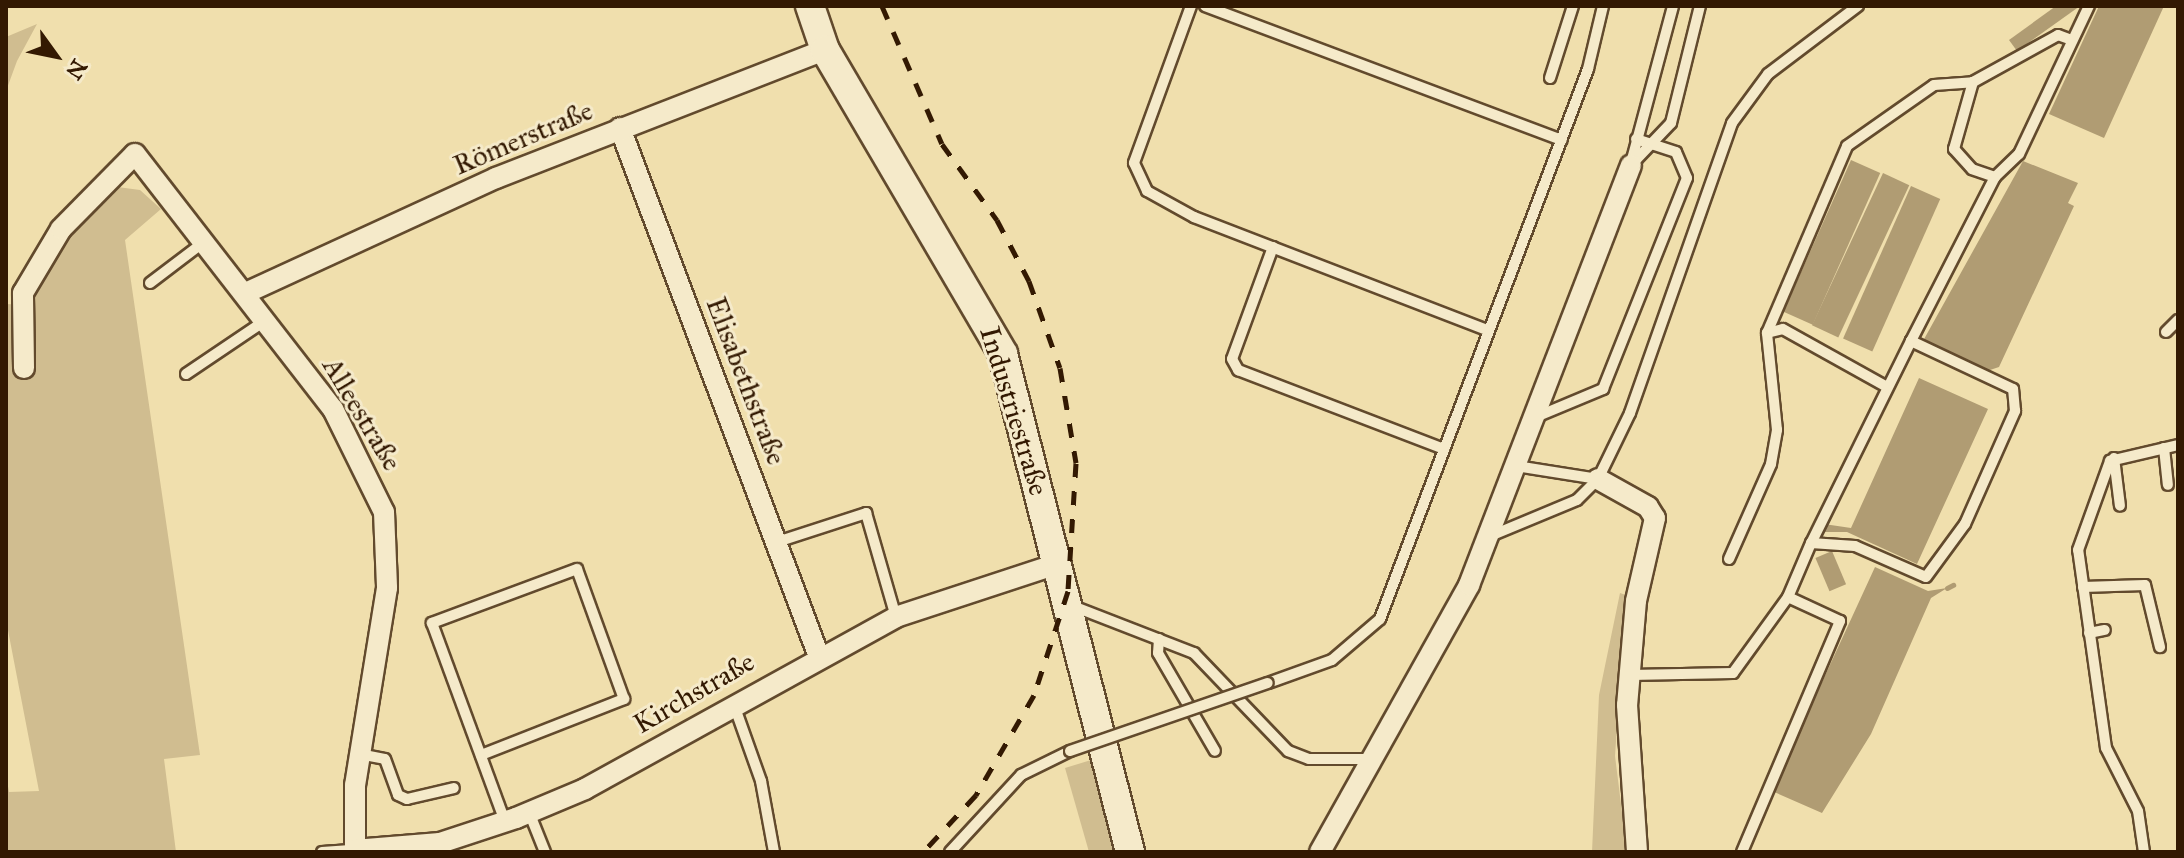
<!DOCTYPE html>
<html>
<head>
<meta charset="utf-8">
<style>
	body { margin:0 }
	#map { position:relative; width:2184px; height:858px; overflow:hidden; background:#f0dfad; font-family:"IM FELL Great Primer",serif }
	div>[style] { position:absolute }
	.green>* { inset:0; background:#d0bd90 }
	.water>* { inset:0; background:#b09c73; transform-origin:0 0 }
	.stream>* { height:5px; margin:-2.5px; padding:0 2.5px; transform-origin:2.5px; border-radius:2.5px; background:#b09c73 }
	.roads { filter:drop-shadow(2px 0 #624a2d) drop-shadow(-2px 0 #624a2d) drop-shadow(0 2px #624a2d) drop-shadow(0 -2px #624a2d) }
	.service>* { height:10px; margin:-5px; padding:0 5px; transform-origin:5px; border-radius:5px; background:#f5eaca }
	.minor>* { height:20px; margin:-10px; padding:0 10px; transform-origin:10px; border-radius:10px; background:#f5eaca }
	.secondary>* { height:28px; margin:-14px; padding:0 14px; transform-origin:14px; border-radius:14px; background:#f5eaca }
	.rail>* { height:5px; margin-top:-2.5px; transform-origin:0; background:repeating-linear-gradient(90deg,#331902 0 14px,transparent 0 28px) }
	.bridges { filter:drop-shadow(2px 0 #624a2d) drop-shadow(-2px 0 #624a2d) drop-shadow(0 2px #624a2d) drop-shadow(0 -2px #624a2d) }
	.service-bridge>* { height:10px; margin:-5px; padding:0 5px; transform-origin:5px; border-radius:5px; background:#f5eaca }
	span { translate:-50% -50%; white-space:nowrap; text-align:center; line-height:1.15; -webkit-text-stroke:6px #f5eaca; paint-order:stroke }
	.street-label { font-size:28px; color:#331902 }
	.frame { position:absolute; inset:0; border:8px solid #331902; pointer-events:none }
	.north { position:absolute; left:16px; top:16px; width:80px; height:80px; -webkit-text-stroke:6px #f5eaca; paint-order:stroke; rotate:123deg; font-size:22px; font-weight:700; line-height:32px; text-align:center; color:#331902 }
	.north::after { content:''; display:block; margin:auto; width:28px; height:36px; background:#331902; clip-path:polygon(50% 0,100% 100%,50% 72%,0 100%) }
</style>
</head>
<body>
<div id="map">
	<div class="green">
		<div style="clip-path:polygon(37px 24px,17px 61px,6px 91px,6px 37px)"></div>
		<div style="clip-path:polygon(110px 186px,140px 190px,161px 209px,125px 240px,200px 755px,164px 759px,176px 852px,6px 852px,6px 775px,9px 792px,39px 791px,6px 620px,6px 304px,26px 305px,93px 196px)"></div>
		<div style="clip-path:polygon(1620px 593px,1626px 595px,1615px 756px,1627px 852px,1592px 852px,1599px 695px)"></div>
		<div style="clip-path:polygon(1101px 757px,1109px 794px,1116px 852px,1089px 852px,1065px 768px)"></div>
	</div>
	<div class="water">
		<div style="clip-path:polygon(2056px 6px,2080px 6px,2017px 51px,2009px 40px)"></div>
		<div style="clip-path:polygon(2099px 6px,2164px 6px,2104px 138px,2049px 114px)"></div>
		<div style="left:1851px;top:160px;width:32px;height:166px;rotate:24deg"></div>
		<div style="clip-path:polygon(2023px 161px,2078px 183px,2068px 203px,2074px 206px,1999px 367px,1984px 372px,1923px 341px)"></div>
		<div style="left:1883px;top:173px;width:29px;height:168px;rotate:25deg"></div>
		<div style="left:1911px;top:186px;width:32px;height:167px;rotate:24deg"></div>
		<div style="clip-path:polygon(1919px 378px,1988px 409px,1917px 564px,1847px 532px,1821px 532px,1824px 524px,1851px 528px)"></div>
		<div style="left:1832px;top:551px;width:36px;height:18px;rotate:67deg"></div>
		<div style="clip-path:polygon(1875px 567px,1928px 591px,1947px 588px,1931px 598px,1871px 734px,1822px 813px,1772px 791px)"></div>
	</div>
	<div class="stream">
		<div style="left:1947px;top:588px;width:7px;rotate:-27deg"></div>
	</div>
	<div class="roads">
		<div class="service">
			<div style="left:1191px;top:6px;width:167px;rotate:110deg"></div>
			<div style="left:1134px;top:163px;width:31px;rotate:65deg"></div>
			<div style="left:1147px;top:191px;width:54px;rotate:29deg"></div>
			<div style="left:1194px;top:217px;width:316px;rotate:21.1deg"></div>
			<div style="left:1205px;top:6px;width:381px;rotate:20.6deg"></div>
			<div style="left:1550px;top:78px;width:76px;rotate:-72.3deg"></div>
			<div style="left:1631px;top:163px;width:163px;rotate:-75deg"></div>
			<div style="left:1631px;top:165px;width:58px;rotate:-46.4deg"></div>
			<div style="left:1671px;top:123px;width:121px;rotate:-76.1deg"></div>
			<div style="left:1995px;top:177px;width:24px;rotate:-161deg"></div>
			<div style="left:1972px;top:169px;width:27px;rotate:-132deg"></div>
			<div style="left:1954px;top:149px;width:70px;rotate:-74.2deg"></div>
			<div style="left:1973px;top:82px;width:97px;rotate:-28.9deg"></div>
			<div style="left:2058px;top:35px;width:15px;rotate:20deg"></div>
			<div style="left:1273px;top:247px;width:119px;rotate:110.1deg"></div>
			<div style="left:1232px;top:359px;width:13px;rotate:61deg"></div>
			<div style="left:1238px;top:370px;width:221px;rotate:21deg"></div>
			<div style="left:150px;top:283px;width:68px;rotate:-37.2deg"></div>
			<div style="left:2166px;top:332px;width:17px;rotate:-45deg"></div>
			<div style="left:1767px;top:333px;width:203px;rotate:-66.8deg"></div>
			<div style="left:1847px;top:146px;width:106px;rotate:-35deg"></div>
			<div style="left:1934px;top:85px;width:39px;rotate:-4deg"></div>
			<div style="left:1911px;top:341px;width:225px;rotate:116.3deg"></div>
			<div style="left:1811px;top:543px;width:44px;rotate:3.9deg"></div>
			<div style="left:1855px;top:546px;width:77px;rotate:23.6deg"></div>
			<div style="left:1926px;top:577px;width:66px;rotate:-53.7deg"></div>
			<div style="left:1965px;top:524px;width:124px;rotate:-66.1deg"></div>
			<div style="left:2015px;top:411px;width:22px;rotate:-95deg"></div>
			<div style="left:2013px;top:389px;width:113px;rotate:-154.8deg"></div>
			<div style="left:1911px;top:341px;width:184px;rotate:-62.9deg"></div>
			<div style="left:1995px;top:177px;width:33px;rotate:-44deg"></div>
			<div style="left:2019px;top:154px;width:164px;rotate:-64.7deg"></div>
			<div style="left:186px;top:374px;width:97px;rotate:-34deg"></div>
			<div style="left:1536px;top:417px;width:73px;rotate:-22.7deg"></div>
			<div style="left:1603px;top:389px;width:227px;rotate:-68.3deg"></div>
			<div style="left:1687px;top:178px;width:28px;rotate:-113deg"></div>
			<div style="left:1676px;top:152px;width:42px;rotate:-162deg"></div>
			<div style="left:2164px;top:448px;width:37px;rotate:84deg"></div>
			<div style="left:2114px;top:458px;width:48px;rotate:82.9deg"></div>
			<div style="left:1516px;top:466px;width:83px;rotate:9deg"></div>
			<div style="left:1488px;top:537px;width:96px;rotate:-22.6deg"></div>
			<div style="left:1577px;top:500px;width:30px;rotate:-45deg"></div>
			<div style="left:1598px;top:479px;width:73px;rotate:-64.1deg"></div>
			<div style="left:1630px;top:413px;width:307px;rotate:-70.6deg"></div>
			<div style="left:1732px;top:123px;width:61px;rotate:-53.7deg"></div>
			<div style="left:1768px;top:74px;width:113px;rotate:-37.1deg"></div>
			<div style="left:777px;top:542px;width:94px;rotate:-18deg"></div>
			<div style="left:866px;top:513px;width:108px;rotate:73.9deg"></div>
			<div style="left:1729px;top:559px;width:104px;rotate:-66.1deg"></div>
			<div style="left:1771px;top:464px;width:35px;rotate:-80deg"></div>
			<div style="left:1777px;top:430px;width:98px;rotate:-95.9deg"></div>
			<div style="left:1767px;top:333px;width:16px;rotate:-14deg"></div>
			<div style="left:1783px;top:329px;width:119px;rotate:29.1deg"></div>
			<div style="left:2083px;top:587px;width:62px;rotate:-1.8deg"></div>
			<div style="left:2145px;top:585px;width:64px;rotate:76.4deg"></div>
			<div style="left:1070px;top:605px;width:133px;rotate:21.2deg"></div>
			<div style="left:1194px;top:653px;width:136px;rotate:46.2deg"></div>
			<div style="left:1288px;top:751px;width:22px;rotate:21deg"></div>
			<div style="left:1309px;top:759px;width:64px"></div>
			<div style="left:2089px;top:633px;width:16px;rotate:-11deg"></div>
			<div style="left:1159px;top:639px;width:14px;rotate:94deg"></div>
			<div style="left:1158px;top:653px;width:113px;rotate:59.8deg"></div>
			<div style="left:1630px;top:675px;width:103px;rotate:-1.1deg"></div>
			<div style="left:1733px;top:673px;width:94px;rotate:-54.1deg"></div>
			<div style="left:1268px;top:683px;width:68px;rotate:-19.8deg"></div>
			<div style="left:1332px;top:660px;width:63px;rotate:-40.5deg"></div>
			<div style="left:1380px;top:619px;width:588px;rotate:-69.28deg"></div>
			<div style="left:1588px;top:69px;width:65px;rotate:-76.6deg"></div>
			<div style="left:734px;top:705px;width:81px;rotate:70.4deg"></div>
			<div style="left:761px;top:781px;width:72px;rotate:79.6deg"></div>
			<div style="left:359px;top:754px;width:26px;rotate:11deg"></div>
			<div style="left:385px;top:759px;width:38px;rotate:70deg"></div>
			<div style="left:398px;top:795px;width:10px;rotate:24deg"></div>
			<div style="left:407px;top:799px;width:48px;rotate:-13.2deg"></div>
			<div style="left:481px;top:755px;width:154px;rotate:-21.4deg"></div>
			<div style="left:624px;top:699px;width:138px;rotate:-109.9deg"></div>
			<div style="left:577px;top:569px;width:155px;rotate:159.6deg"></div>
			<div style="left:432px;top:623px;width:211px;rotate:69.8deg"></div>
			<div style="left:529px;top:812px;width:43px;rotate:68.2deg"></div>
			<div style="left:322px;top:852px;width:32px;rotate:-4deg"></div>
			<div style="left:950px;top:852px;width:105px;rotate:-47.3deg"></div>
			<div style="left:1021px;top:775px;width:55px;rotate:-26.1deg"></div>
			<div style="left:1742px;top:852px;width:251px;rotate:-67deg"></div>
			<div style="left:1840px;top:621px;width:57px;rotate:-155.2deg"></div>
			<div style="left:1788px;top:597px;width:59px;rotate:-66.9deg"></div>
			<div style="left:2144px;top:852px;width:41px;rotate:-98.3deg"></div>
			<div style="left:2138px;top:811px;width:71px;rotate:-116.9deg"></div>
			<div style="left:2106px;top:748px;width:200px;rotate:-98deg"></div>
			<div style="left:2078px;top:550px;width:95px;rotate:-70.2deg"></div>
			<div style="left:2110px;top:461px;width:70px;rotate:-13.2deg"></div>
		</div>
		<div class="minor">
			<div style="left:620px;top:128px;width:562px;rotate:69.37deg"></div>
			<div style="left:248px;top:292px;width:273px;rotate:-24.7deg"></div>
			<div style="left:496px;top:178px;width:353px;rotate:-21.3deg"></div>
			<div style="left:24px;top:368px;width:75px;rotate:-90.8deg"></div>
			<div style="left:23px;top:293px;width:74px;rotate:-59.3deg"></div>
			<div style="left:61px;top:229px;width:105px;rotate:-45.4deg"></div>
			<div style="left:135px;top:154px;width:323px;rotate:52.2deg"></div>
			<div style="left:333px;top:409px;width:115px;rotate:63.7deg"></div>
			<div style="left:384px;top:512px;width:76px;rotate:87.7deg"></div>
			<div style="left:387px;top:588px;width:200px;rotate:99.2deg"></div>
			<div style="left:355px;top:785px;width:67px;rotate:90deg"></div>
			<div style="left:1598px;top:479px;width:57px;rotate:29.2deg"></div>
			<div style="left:1648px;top:507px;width:13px;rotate:58deg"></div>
			<div style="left:1655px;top:518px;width:85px;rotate:102.9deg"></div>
			<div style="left:1636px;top:601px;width:104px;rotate:94.9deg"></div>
			<div style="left:1627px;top:705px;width:147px;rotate:86.1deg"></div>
			<div style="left:354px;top:850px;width:86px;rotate:-4.7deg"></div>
			<div style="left:440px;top:843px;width:80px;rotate:-18.2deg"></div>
			<div style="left:516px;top:818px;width:75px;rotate:-22.8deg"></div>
			<div style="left:585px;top:789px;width:355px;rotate:-28.9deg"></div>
			<div style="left:896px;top:617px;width:169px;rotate:-18.2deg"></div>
			<div style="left:1320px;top:852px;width:306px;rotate:-60.8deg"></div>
			<div style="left:1469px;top:585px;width:450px;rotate:-68.9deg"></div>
		</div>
		<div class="secondary">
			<div style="left:810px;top:6px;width:46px;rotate:71.2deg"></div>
			<div style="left:825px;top:50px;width:352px;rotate:59.6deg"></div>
			<div style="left:1003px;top:354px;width:514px;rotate:75.69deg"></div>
		</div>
	</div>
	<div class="rail">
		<div style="left:882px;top:6px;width:150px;rotate:66.5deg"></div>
		<div style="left:942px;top:144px;width:94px;rotate:54.1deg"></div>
		<div style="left:997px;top:220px;width:69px;rotate:62.3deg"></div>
		<div style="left:1029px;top:281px;width:92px;rotate:70.4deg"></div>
		<div style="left:1060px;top:368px;width:96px;rotate:80.4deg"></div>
		<div style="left:1076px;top:463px;width:128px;rotate:93.6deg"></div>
		<div style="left:1068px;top:591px;width:109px;rotate:108.1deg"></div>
		<div style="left:1034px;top:695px;width:116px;rotate:120.1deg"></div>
		<div style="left:976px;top:795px;width:78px;rotate:132.9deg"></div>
	</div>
	<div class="bridges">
		<div class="service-bridge">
			<div style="left:1070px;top:751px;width:209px;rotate:-19deg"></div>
		</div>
	</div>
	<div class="street-label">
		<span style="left:523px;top:138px;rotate:-23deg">Römerstraße</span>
		<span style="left:746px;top:381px;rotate:69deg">Elisabethstraße</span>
		<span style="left:1014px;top:411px;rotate:73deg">Industriestraße</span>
		<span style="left:362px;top:414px;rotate:59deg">Alleestraße</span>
		<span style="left:694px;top:693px;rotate:-30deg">Kirchstraße</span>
	</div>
	<div class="frame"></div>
	<div class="north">N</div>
</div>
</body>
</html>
